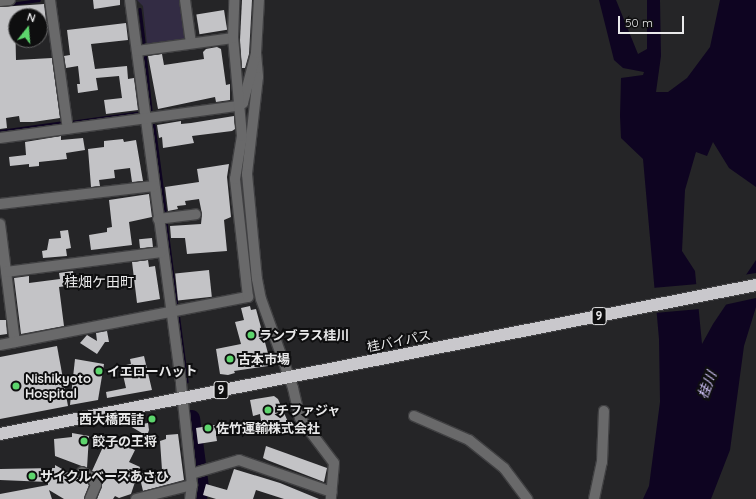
<!DOCTYPE html>
<html>
<head>
<meta charset="utf-8">
<style>
	body { margin:0 }
	#map { position:relative; width:756px; height:499px; overflow:hidden; background:#252527; font-family:Quicksand,"Noto Sans JP",sans-serif }
	div>[style] { position:absolute }
	.green>* { inset:0; background:#332c44 }
	.water>* { inset:0; background:#0e0421 }
	.pier>* { inset:0; background:#252527; transform-origin:0 0 }
	.stream>* { height:2.5px; margin:-1.25px; padding:0 1.25px; transform-origin:1.25px; border-radius:1.25px; background:#0e0421 }
	.river>* { height:16px; margin:-8px; padding:0 8px; transform-origin:8px; border-radius:8px; background:#0e0421 }
	.building>* { inset:0; background:#c3c3c6; transform-origin:0 0 }
	.roads { filter:drop-shadow(1px 0 #404042) drop-shadow(-1px 0 #404042) drop-shadow(0 1px #404042) drop-shadow(0 -1px #404042) }
	.minor>* { height:10px; margin:-5px; padding:0 5px; transform-origin:5px; border-radius:5px; background:#69696a }
	.highway>* { height:12px; margin:-6px; padding:0 6px; transform-origin:6px; border-radius:6px; background:#c9c8cc }
	.dots>* { width:11px; height:11px; translate:-50% -50%; box-sizing:border-box; border:2px solid #0e0e0f; border-radius:50% }
	span { translate:-50% -50%; white-space:nowrap; text-align:center; line-height:1.15; -webkit-text-stroke:4px #0e0e0f; paint-order:stroke }
	.shield-label span { padding:1px 3px; background:#0e0e0f; border:1px solid; border-radius:3px; -webkit-text-stroke-width:0 }
	.shield-label { font-size:12px; color:#e9e9ea; font-weight:700 }
	.poi-label { font-size:13px; color:#e9e9ea; font-weight:700 }
	.left { translate:0 -50%; text-align:left }
	.right { translate:-100% -50%; text-align:right }
	.street-label { font-size:13px; color:#e9e9ea }
	.neighbourhood-label { font-size:14px; color:#e9e9ea }
	.water-label { font-size:14px; color:#cec1f5; font-style:italic }
	.north { position:absolute; left:8px; top:8px; width:40px; height:40px; box-sizing:border-box; background:#0e0e0f; border:1px solid #666667; border-radius:50%; rotate:17deg; font-size:11px; font-weight:700; line-height:16px; text-align:center; color:#e9e9ea }
	.north::after { content:''; display:block; margin:auto; width:14px; height:18px; background:#5dd56d; clip-path:polygon(50% 0,100% 100%,50% 72%,0 100%) }
	.scale { position:absolute; left:618px; top:16px; width:66px; height:18px; box-sizing:border-box; border:2px solid #e9e9ea; border-top:0; padding-left:5px; font-size:12px; line-height:14px; white-space:nowrap; color:#e9e9ea; -webkit-text-stroke:3px #0e0e0f; paint-order:stroke }
</style>
</head>
<body>
<div id="map">
	<div class="green">
		<div style="clip-path:polygon(137px 0,182px 0,187px 35px,183px 40px,147px 45px,143px 6px)"></div>
	</div>
	<div class="water">
		<div style="clip-path:polygon(599px 0,616px 0,638px 54px,647px 49px,647px 0,660px 0,661px 56px,656px 92px,668px 92px,687px 78px,710px 47px,720px 0,756px 0,756px 187px,729px 168px,713px 142px,707px 156px,696px 152px,685px 190px,682px 251px,695px 271px,702px 344px,713px 324px,756px 260px,756px 307px,744px 346px,730px 450px,711px 499px,643px 499px,649px 486px,660px 402px,659px 339px,643px 159px,621px 138px,620px 116px,621px 78px,643px 75px,644px 72px,623px 68px,614px 60px)"></div>
	</div>
	<div class="pier">
		<div style="clip-path:polygon(756px 273px,756px 298px,724px 305px,743px 275px)"></div>
		<div style="left:698px;top:284px;width:25px;height:46px;rotate:85deg"></div>
	</div>
	<div class="stream">
		<div style="left:10px;top:4px;width:29px;rotate:-8deg"></div>
		<div style="left:140px;top:9px;width:34px;rotate:83deg"></div>
		<div style="left:145px;top:53px;width:57px;rotate:84deg"></div>
		<div style="left:70px;top:122px;width:67px;rotate:-7.8deg"></div>
		<div style="left:154px;top:125px;width:92px;rotate:82.5deg"></div>
		<div style="left:0;top:131px;width:66px;rotate:-7.9deg"></div>
		<div style="left:166px;top:221px;width:87px;rotate:82.7deg"></div>
		<div style="left:178px;top:312px;width:70px;rotate:82.6deg"></div>
	</div>
	<div class="river">
		<div style="left:192px;top:418px;width:70px;rotate:82.6deg"></div>
		<div style="left:201px;top:487px;width:12px;rotate:99deg"></div>
	</div>
	<div class="building">
		<div style="clip-path:polygon(93px 0,120px 0,120px 5px,94px 9px)"></div>
		<div style="clip-path:polygon(242px 0,252px 0,249px 54px,245px 68px,242px 68px,240px 40px)"></div>
		<div style="clip-path:polygon(44px 4px,47px 29px,40px 30px,40px 16px,15px 16px,16px 60px,52px 58px,60px 118px,33px 122px,20px 122px,19px 116px,6px 118px,7px 128px,0 129px,0 7px)"></div>
		<div style="left:224px;top:10px;width:20px;height:28px;rotate:81deg"></div>
		<div style="clip-path:polygon(126px 23px,128px 40px,91px 44px,95px 69px,127px 66px,128px 79px,134px 78px,138px 110px,106px 114px,104px 100px,122px 98px,119px 76px,96px 78px,98px 90px,78px 93px,77px 84px,80px 84px,78px 66px,66px 68px,64px 56px,70px 55px,67px 30px)"></div>
		<div style="clip-path:polygon(217px 47px,221px 49px,226px 85px,230px 84px,230px 100px,216px 102px,215px 97px,158px 109px,148px 56px,162px 54px,164px 65px,204px 59px,203px 52px,206px 49px)"></div>
		<div style="clip-path:polygon(234px 116px,235px 129px,232px 131px,192px 136px,194px 143px,163px 148px,162px 137px,159px 138px,157px 125px,181px 121px,181px 124px,191px 123px)"></div>
		<div style="clip-path:polygon(61px 136px,61px 140px,83px 138px,85px 150px,66px 153px,67px 159px,39px 162px,39px 166px,29px 167px,29px 164px,10px 166px,9px 157px,26px 155px,25px 142px)"></div>
		<div style="clip-path:polygon(123px 139px,124px 142px,136px 140px,143px 181px,132px 182px,130px 168px,114px 170px,115px 178px,99px 180px,100px 186px,91px 187px,88px 149px,104px 147px,104px 141px)"></div>
		<div style="clip-path:polygon(229px 164px,227px 177px,231px 217px,224px 220px,227px 251px,187px 254px,185px 238px,171px 238px,170px 226px,201px 224px,202px 214px,199px 199px,185px 201px,186px 205px,177px 206px,178px 209px,168px 211px,165px 187px,199px 182px,197px 169px)"></div>
		<div style="clip-path:polygon(149px 194px,152px 217px,129px 222px,132px 245px,91px 250px,89px 235px,107px 232px,107px 228px,112px 227px,109px 200px)"></div>
		<div style="clip-path:polygon(68px 230px,71px 248px,66px 249px,67px 256px,43px 258px,42px 251px,47px 250px,49px 239px,61px 238px,60px 231px)"></div>
		<div style="left:152px;top:238px;width:9px;height:13px;rotate:84deg"></div>
		<div style="clip-path:polygon(148px 260px,149px 267px,155px 266px,160px 299px,137px 303px,132px 262px)"></div>
		<div style="left:209px;top:270px;width:27px;height:34px;rotate:84deg"></div>
		<div style="clip-path:polygon(73px 271px,75px 285px,59px 287px,64px 326px,21px 334px,14px 278px,29px 276px,29px 283px,60px 279px,59px 273px)"></div>
		<div style="clip-path:polygon(250px 306px,251px 310px,256px 309px,269px 357px,265px 358px,268px 366px,234px 371px,235px 373px,228px 375px,220px 374px,216px 349px,241px 344px,235px 322px,244px 320px,241px 308px)"></div>
		<div style="clip-path:polygon(0 320px,6px 320px,7px 334px,0 335px)"></div>
		<div style="clip-path:polygon(107px 331px,109px 342px,105px 342px,97px 354px,80px 343px,87px 335px,97px 341px,96px 333px)"></div>
		<div style="clip-path:polygon(57px 346px,68px 406px,0 419px,0 357px)"></div>
		<div style="clip-path:polygon(144px 356px,152px 390px,107px 398px,106px 392px,126px 388px,121px 366px,131px 364px,130px 359px)"></div>
		<div style="clip-path:polygon(75px 359px,104px 364px,98px 400px,70px 405px)"></div>
		<div style="clip-path:polygon(274px 396px,278px 399px,288px 422px,262px 429px,260px 414px,253px 416px,250px 400px)"></div>
		<div style="clip-path:polygon(148px 423px,149px 430px,147px 436px,130px 426px)"></div>
		<div style="clip-path:polygon(227px 423px,229px 432px,216px 435px,217px 441px,198px 444px,196px 428px)"></div>
		<div style="clip-path:polygon(72px 433px,89px 436px,87px 468px,55px 456px,54px 439px,72px 437px)"></div>
		<div style="clip-path:polygon(178px 434px,184px 480px,143px 491px,139px 474px,162px 470px,160px 441px,166px 439px,166px 435px)"></div>
		<div style="clip-path:polygon(107px 438px,135px 450px,129px 462px,140px 467px,131px 494px,119px 498px,115px 496px,113px 499px,97px 499px,105px 476px,92px 471px)"></div>
		<div style="clip-path:polygon(266px 446px,327px 468px,324px 482px,267px 460px,263px 458px)"></div>
		<div style="clip-path:polygon(55px 465px,87px 483px,89px 485px,84px 499px,64px 499px,49px 490px,52px 499px,0 499px,0 494px,48px 485px,48px 482px,0 480px,0 469px,55px 468px)"></div>
		<div style="clip-path:polygon(234px 469px,280px 483px,319px 499px,284px 499px,256px 490px,253px 499px,216px 499px,203px 495px,206px 484px,227px 490px)"></div>
	</div>
	<div class="roads">
		<div class="minor">
			<div style="left:50px;top:0;width:130px;rotate:82.1deg"></div>
			<div style="left:130px;top:0;width:387px;rotate:82.4deg"></div>
			<div style="left:181px;top:384px;width:102px;rotate:83.8deg"></div>
			<div style="left:192px;top:485px;width:14px;rotate:98deg"></div>
			<div style="left:185px;top:0;width:43px;rotate:82.1deg"></div>
			<div style="left:0;top:1px;width:10px;rotate:-6deg"></div>
			<div style="left:137px;top:51px;width:97px;rotate:-7.7deg"></div>
			<div style="left:256px;top:53px;width:24px;rotate:85deg"></div>
			<div style="left:258px;top:77px;width:98px;rotate:96.5deg"></div>
			<div style="left:247px;top:174px;width:105px;rotate:84.6deg"></div>
			<div style="left:257px;top:279px;width:20px;rotate:79deg"></div>
			<div style="left:261px;top:299px;width:95px;rotate:70.2deg"></div>
			<div style="left:293px;top:388px;width:31px;rotate:77deg"></div>
			<div style="left:300px;top:418px;width:56px;rotate:52.9deg"></div>
			<div style="left:334px;top:463px;width:36px;rotate:95deg"></div>
			<div style="left:0;top:138px;width:240px;rotate:-7.7deg"></div>
			<div style="left:238px;top:106px;width:6px;rotate:-31deg"></div>
			<div style="left:243px;top:103px;width:52px;rotate:-75.4deg"></div>
			<div style="left:256px;top:53px;width:53px;rotate:-86.8deg"></div>
			<div style="left:0;top:204px;width:155px;rotate:-6.7deg"></div>
			<div style="left:158px;top:219px;width:38px;rotate:-7deg"></div>
			<div style="left:0;top:224px;width:119px;rotate:82.8deg"></div>
			<div style="left:6px;top:272px;width:157px;rotate:-7.3deg"></div>
			<div style="left:0;top:345px;width:253px;rotate:-11deg"></div>
			<div style="left:248px;top:297px;width:119px;rotate:-96.3deg"></div>
			<div style="left:235px;top:179px;width:44px;rotate:-80.8deg"></div>
			<div style="left:242px;top:136px;width:98px;rotate:-95.2deg"></div>
			<div style="left:233px;top:38px;width:38px;rotate:-88deg"></div>
			<div style="left:414px;top:416px;width:60px;rotate:23.6deg"></div>
			<div style="left:469px;top:440px;width:45px;rotate:38.7deg"></div>
			<div style="left:504px;top:468px;width:39px;rotate:53deg"></div>
			<div style="left:82px;top:472px;width:12px;rotate:31deg"></div>
			<div style="left:92px;top:478px;width:8px;rotate:60deg"></div>
			<div style="left:96px;top:485px;width:15px;rotate:113deg"></div>
			<div style="left:191px;top:474px;width:50px;rotate:-16.3deg"></div>
			<div style="left:239px;top:460px;width:98px;rotate:19deg"></div>
			<div style="left:136px;top:499px;width:58px;rotate:-14deg"></div>
			<div style="left:594px;top:499px;width:38px;rotate:-78deg"></div>
			<div style="left:602px;top:462px;width:51px;rotate:-87.8deg"></div>
		</div>
		<div class="highway">
			<div style="left:0;top:434px;width:771px;rotate:-11.15deg"></div>
		</div>
	</div>
	<div class="dots">
		<div style="left:251px;top:335px;background:#5dd56d"></div>
		<div style="left:230px;top:359px;background:#5dd56d"></div>
		<div style="left:99px;top:371px;background:#5dd56d"></div>
		<div style="left:16px;top:386px;background:#5dd56d"></div>
		<div style="left:268px;top:410px;background:#5dd56d"></div>
		<div style="left:152px;top:419px;background:#5dd56d"></div>
		<div style="left:208px;top:428px;background:#5dd56d"></div>
		<div style="left:84px;top:441px;background:#5dd56d"></div>
		<div style="left:32px;top:476px;background:#5dd56d"></div>
	</div>
	<div class="shield-label">
		<span style="left:599px;top:316px">9</span>
		<span style="left:221px;top:390px">9</span>
	</div>
	<div class="poi-label">
		<span class="left" style="left:259px;top:335px">ランブラス桂川</span>
		<span class="left" style="left:238px;top:359px">古本市場</span>
		<span class="left" style="left:107px;top:371px">イエローハット</span>
		<span class="left" style="left:25px;top:386px">Nishikyoto<br>Hospital</span>
		<span class="left" style="left:276px;top:410px">チファジャ</span>
		<span class="right" style="left:144px;top:419px">西大橋西詰</span>
		<span class="left" style="left:216px;top:428px">佐竹運輸株式会社</span>
		<span class="left" style="left:92px;top:441px">餃子の王将</span>
		<span class="left" style="left:40px;top:476px">サイクルベースあさひ</span>
	</div>
	<div class="street-label">
		<span style="left:399px;top:341px;rotate:-11deg">桂バイパス</span>
	</div>
	<div class="neighbourhood-label">
		<span style="left:99px;top:282px">桂畑ケ田町</span>
	</div>
	<div class="water-label">
		<span style="left:707px;top:385px;rotate:-69deg">桂川</span>
	</div>
	<div class="north">N</div>
	<div class="scale">50 m</div>
</div>
</body>
</html>
